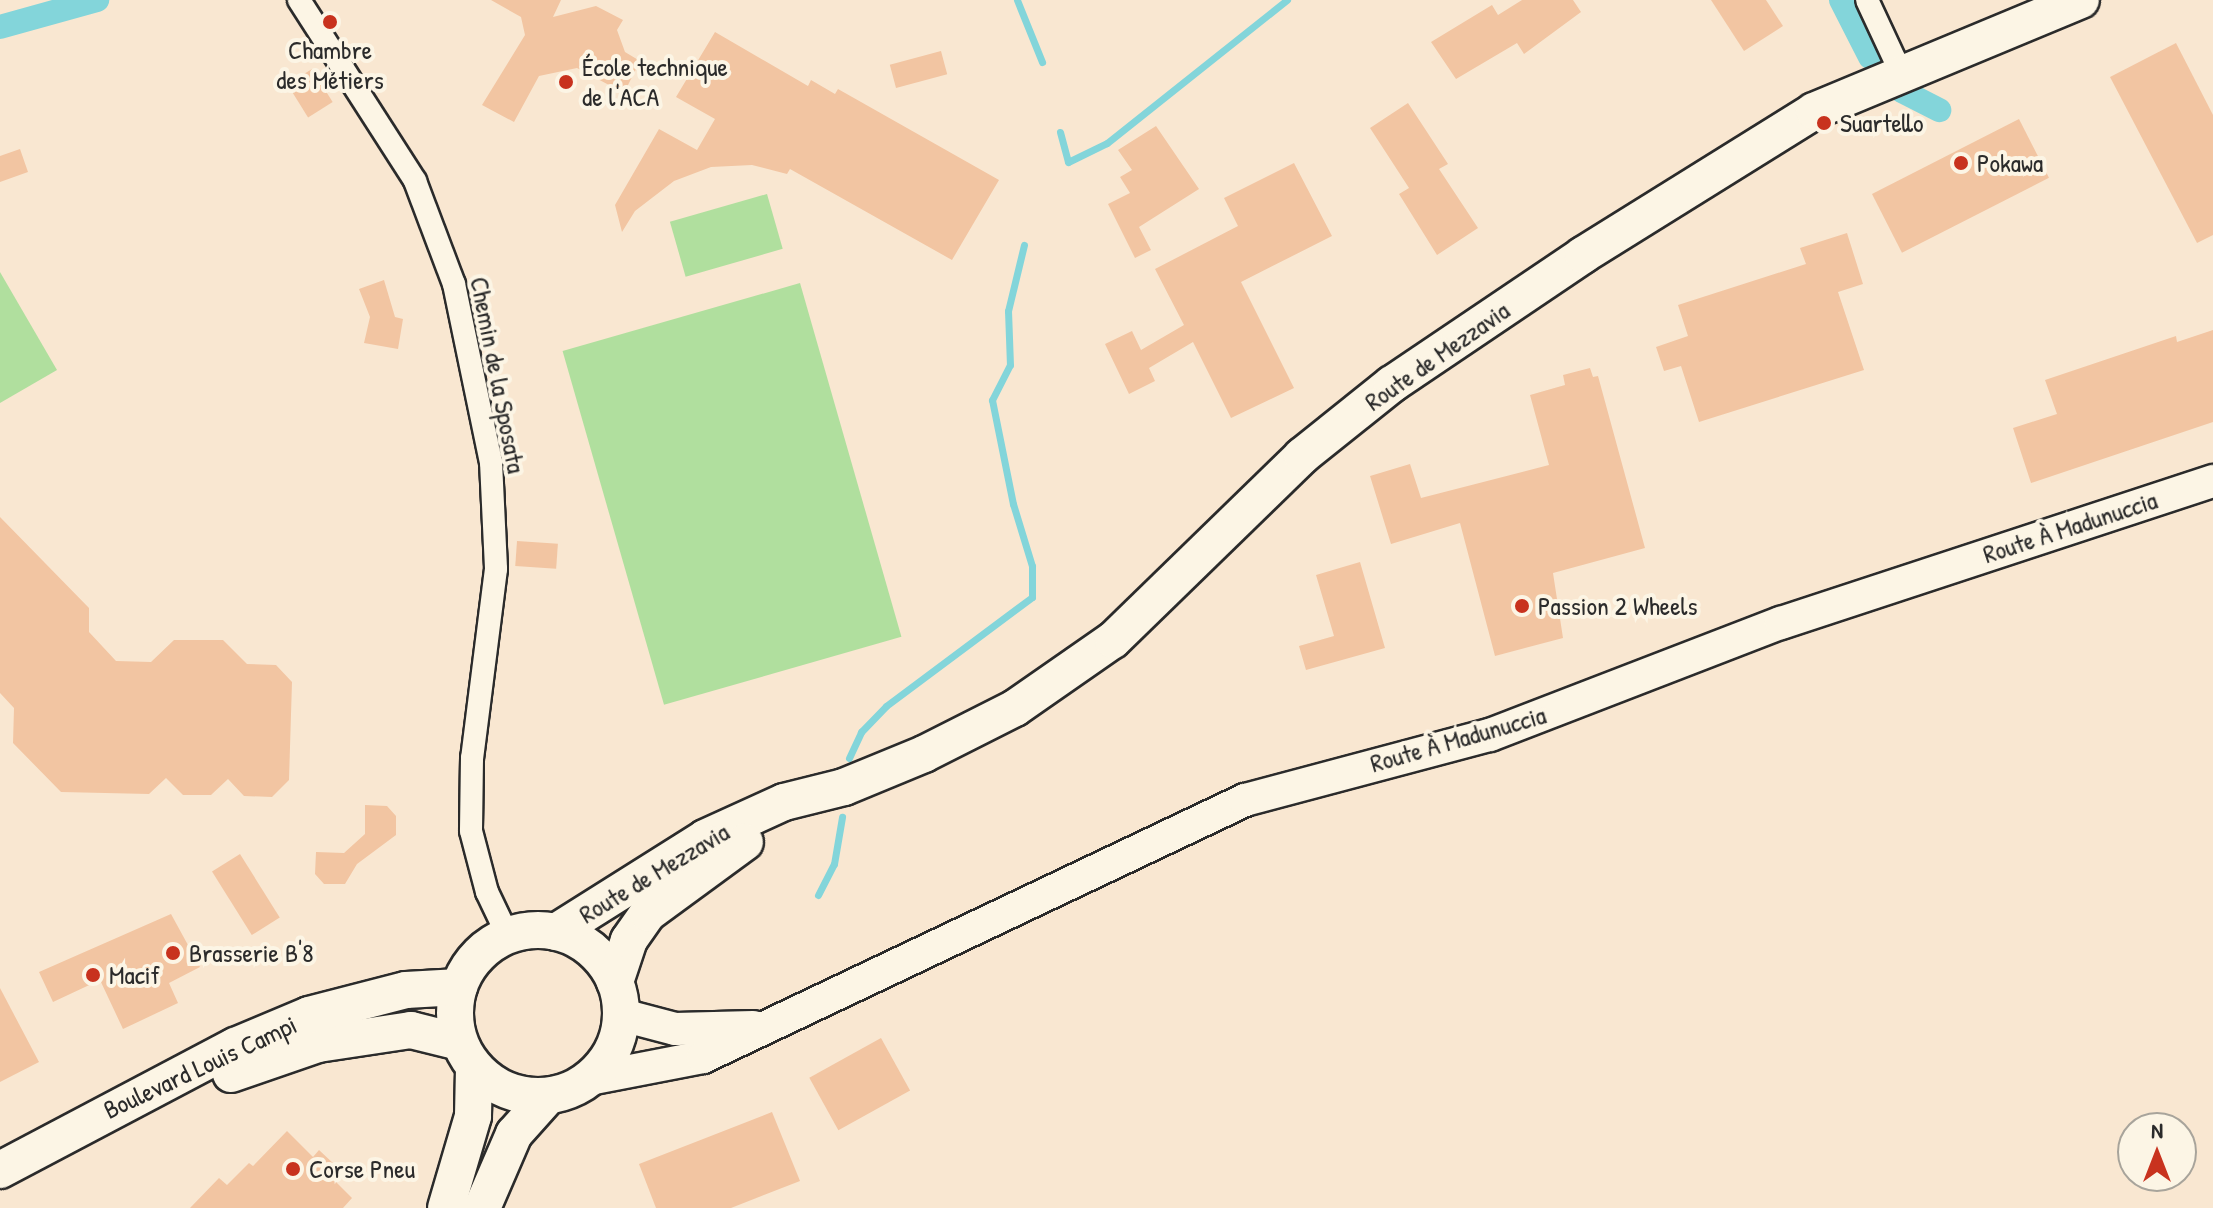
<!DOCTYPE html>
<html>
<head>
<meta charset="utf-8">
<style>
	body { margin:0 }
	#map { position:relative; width:2213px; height:1208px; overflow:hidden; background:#f9e7d1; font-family:"Patrick Hand",sans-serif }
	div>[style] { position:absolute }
	.green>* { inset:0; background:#b0df9e; transform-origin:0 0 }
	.stream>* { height:7px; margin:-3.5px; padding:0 3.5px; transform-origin:3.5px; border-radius:3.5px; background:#83d5da }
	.canal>* { height:24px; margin:-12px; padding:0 12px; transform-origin:12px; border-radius:12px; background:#83d5da }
	.building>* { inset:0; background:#f2c5a2; transform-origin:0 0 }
	.roads { filter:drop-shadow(2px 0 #2b2b2b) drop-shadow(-2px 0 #2b2b2b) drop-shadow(0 2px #2b2b2b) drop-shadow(0 -2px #2b2b2b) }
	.minor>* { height:22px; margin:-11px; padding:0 11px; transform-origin:11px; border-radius:11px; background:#fcf5e5 }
	.secondary>* { height:32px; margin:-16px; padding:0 16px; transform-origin:16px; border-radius:16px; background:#fcf5e5 }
	.primary>* { height:36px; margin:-18px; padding:0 18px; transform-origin:18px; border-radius:18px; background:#fcf5e5 }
	.primary>.ring { margin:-18px; padding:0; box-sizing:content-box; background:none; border:36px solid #fcf5e5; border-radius:50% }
	.dots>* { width:22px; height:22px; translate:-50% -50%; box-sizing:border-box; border:4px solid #fcf5e5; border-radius:50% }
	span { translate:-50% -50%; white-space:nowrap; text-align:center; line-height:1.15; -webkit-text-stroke:8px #fcf5e5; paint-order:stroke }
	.poi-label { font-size:26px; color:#2b2b2b }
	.left { translate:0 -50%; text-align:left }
	.street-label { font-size:26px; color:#2b2b2b }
	.north { position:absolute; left:2117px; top:1112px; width:80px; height:80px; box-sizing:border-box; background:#fcf5e5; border:2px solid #a8a49b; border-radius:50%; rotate:0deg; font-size:22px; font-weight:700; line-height:32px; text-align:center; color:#2b2b2b }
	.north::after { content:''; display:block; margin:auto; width:28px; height:36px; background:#c8321e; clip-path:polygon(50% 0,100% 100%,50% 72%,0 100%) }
</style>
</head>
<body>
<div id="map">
	<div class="green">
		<div style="left:767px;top:194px;width:57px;height:101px;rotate:74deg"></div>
		<div style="clip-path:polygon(0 272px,57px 370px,0 403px)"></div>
		<div style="left:800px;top:283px;width:368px;height:247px;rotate:74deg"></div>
	</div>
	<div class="stream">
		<div style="left:1017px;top:0;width:67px;rotate:68deg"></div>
		<div style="left:1060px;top:132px;width:31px;rotate:75deg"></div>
		<div style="left:1068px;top:162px;width:43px;rotate:-26deg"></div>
		<div style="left:1107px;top:143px;width:230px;rotate:-38.5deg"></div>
		<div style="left:849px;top:758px;width:29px;rotate:-65deg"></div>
		<div style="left:861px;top:732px;width:36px;rotate:-46deg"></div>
		<div style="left:886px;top:706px;width:182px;rotate:-36.7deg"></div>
		<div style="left:1032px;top:597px;width:31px;rotate:-90deg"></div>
		<div style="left:1032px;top:566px;width:65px;rotate:-107deg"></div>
		<div style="left:1013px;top:504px;width:106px;rotate:-101.4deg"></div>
		<div style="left:992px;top:400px;width:39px;rotate:-63deg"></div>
		<div style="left:1010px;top:365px;width:54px;rotate:-92.1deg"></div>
		<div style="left:1008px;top:311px;width:68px;rotate:-76.4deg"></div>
		<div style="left:818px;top:895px;width:35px;rotate:-63deg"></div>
		<div style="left:834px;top:864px;width:48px;rotate:-80.3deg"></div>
	</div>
	<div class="canal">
		<div style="left:1841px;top:0;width:64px;rotate:63deg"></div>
		<div style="left:0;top:27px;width:101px;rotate:-15.6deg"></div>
		<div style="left:1902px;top:91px;width:42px;rotate:27.2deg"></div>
	</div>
	<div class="building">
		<div style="clip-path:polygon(491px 0,561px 0,553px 17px,596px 6px,623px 20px,617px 30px,625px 52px,640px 61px,624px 93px,577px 68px,539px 76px,514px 122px,482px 105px,525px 35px,521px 17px)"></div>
		<div style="clip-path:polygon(1522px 0,1573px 0,1581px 12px,1524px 54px,1517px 43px,1456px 79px,1431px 42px,1492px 5px,1498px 15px)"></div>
		<div style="clip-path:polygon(1711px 0,1766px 0,1783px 26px,1744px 51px)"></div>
		<div style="clip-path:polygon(715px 32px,808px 86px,811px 80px,835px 94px,838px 89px,999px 180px,952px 260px,790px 169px,787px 174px,752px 165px,711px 167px,674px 181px,635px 211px,622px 232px,615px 205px,659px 129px,697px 150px,715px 119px,676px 97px)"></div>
		<div style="clip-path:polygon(2176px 43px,2213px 115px,2213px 235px,2197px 243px,2110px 77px)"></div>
		<div style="left:941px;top:51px;width:24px;height:53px;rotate:75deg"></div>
		<div style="left:312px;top:69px;width:39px;height:29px;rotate:58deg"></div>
		<div style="clip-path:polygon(1408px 103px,1448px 164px,1439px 169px,1478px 228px,1437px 255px,1399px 194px,1409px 188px,1370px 128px)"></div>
		<div style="left:2019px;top:119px;width:66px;height:165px;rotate:63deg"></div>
		<div style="clip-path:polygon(1156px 126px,1199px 189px,1139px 227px,1151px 250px,1135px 258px,1108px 204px,1130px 193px,1120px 177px,1132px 170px,1118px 150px)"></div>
		<div style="clip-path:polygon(20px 149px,28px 172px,0 182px,0 156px)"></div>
		<div style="clip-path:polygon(1294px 163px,1332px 236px,1241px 282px,1294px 388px,1231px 418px,1193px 342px,1149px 368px,1155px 381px,1129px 394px,1105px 344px,1132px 331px,1141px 350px,1184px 325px,1155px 269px,1238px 226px,1224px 198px)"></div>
		<div style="clip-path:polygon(1847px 233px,1863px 284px,1838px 292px,1864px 370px,1699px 422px,1681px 366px,1664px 371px,1656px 347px,1688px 336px,1678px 305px,1806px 264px,1800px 248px)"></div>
		<div style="clip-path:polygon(384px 280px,395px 317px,403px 319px,398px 349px,364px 343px,370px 317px,359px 289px)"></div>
		<div style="clip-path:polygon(2213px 330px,2213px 422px,2031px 483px,2013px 428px,2057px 414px,2045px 380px,2176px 336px,2177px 342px)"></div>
		<div style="clip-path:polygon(1590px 368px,1593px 377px,1598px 376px,1645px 548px,1553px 573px,1563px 638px,1495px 656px,1460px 523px,1391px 544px,1370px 476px,1410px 464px,1421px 498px,1549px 465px,1530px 395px,1565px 385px,1563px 375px)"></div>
		<div style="clip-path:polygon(0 517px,89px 608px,89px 632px,116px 661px,151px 662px,174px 640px,223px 640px,247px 664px,276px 665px,292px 682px,289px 780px,272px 797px,244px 796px,228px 779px,211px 795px,183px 795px,166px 778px,149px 794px,61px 792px,13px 743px,14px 708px,0 693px)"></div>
		<div style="left:517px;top:541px;width:41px;height:25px;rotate:4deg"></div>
		<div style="clip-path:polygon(1360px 562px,1385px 648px,1306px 670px,1299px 646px,1334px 636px,1316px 575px)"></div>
		<div style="clip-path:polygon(365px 805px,387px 806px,396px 816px,396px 835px,357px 864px,345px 884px,324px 884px,315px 874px,316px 852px,344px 853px,365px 834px)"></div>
		<div style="left:240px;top:854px;width:75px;height:33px;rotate:58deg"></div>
		<div style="clip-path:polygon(171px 914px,200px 967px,169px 983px,178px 1003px,123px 1029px,100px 980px,53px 1002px,39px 972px)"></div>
		<div style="clip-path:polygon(0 988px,39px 1062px,0 1082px)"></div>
		<div style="left:881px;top:1038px;width:60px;height:82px;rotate:61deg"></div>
		<div style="clip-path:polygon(772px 1112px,800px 1181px,731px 1208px,656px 1208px,639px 1164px)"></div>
		<div style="clip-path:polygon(287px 1131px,313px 1157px,319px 1150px,335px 1165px,327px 1173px,352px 1198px,343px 1208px,190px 1208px,219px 1178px,227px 1185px,249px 1163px,253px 1166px)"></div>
	</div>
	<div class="roads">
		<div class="minor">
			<div style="left:299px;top:0;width:215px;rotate:57.3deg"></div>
			<div style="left:415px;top:181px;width:110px;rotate:69.3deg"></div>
			<div style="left:454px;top:284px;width:182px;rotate:78.3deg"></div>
			<div style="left:491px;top:462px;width:107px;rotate:87.3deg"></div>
			<div style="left:496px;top:569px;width:191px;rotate:97.2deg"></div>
			<div style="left:472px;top:758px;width:73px;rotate:90.8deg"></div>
			<div style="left:471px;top:831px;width:63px;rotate:75.3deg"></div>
			<div style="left:487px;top:892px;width:49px;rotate:64.5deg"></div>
			<div style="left:1867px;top:0;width:66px;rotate:65deg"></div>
			<div style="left:1895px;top:60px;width:14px;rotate:90deg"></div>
		</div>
		<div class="secondary">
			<div style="left:622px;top:1015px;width:55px;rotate:14.8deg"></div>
			<div style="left:675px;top:1029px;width:78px;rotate:-1.5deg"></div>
			<div style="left:589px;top:1079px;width:116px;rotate:-10.9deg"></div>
			<div style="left:703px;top:1057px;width:600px;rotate:-25.37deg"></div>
			<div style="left:1245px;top:800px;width:253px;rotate:-14.9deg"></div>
			<div style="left:1490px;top:735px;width:312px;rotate:-21.1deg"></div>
			<div style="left:1781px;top:623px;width:455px;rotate:-18.2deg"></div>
		</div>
		<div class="primary">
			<div class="ring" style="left:455px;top:930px;width:130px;height:130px"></div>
			<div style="left:556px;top:932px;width:176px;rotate:-32.2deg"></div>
			<div style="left:705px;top:838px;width:87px;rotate:-24.5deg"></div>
			<div style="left:784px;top:802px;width:62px;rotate:-14deg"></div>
			<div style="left:844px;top:787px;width:87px;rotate:-22.4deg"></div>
			<div style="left:924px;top:754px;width:102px;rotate:-26.8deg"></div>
			<div style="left:1015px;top:708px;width:119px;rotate:-34.8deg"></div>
			<div style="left:1113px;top:640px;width:264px;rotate:-44.2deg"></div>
			<div style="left:1302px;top:456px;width:115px;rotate:-38.7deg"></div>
			<div style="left:1392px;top:384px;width:230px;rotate:-34deg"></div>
			<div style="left:1583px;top:255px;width:272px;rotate:-31.9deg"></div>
			<div style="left:1814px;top:111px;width:289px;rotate:-22.6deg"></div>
			<div style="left:615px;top:982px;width:44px;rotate:-71.6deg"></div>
			<div style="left:629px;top:940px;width:33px;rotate:-55deg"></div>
			<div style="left:648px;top:913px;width:120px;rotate:-36.2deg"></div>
			<div style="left:231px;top:1074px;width:92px;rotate:-19deg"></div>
			<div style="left:318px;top:1044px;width:94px;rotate:-8.6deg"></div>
			<div style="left:411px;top:1030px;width:49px;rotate:14deg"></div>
			<div style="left:0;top:1170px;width:266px;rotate:-27.8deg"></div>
			<div style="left:235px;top:1046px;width:80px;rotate:-22.7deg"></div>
			<div style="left:309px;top:1015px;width:100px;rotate:-14.5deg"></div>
			<div style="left:406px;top:990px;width:53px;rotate:-3.2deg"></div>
			<div style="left:446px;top:1208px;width:96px;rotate:-73.6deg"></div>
			<div style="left:473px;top:1116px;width:49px;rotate:-88.8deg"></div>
			<div style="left:482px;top:1208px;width:81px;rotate:-66.6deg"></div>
			<div style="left:514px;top:1134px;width:51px;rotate:-48.2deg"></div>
		</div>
	</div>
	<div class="dots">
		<div style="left:330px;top:22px;background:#c8321e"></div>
		<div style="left:566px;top:82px;background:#c8321e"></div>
		<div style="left:1824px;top:123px;background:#c8321e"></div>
		<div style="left:1961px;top:163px;background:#c8321e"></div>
		<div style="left:1522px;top:606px;background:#c8321e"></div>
		<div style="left:173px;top:953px;background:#c8321e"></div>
		<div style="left:93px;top:975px;background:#c8321e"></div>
		<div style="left:293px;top:1169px;background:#c8321e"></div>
	</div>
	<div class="poi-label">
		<span style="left:330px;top:65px">Chambre<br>des Métiers</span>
		<span class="left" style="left:582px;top:82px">École technique<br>de l'ACA</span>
		<span class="left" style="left:1840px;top:123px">Suartello</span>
		<span class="left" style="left:1977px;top:163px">Pokawa</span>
		<span class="left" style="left:1538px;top:606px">Passion 2 Wheels</span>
		<span class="left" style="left:189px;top:953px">Brasserie B'8</span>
		<span class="left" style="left:109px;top:975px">Macif</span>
		<span class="left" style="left:309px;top:1169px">Corse Pneu</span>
	</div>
	<div class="street-label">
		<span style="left:1437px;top:356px;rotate:-35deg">Route de Mezzavia</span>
		<span style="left:498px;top:375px;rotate:79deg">Chemin de la Sposata</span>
		<span style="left:2070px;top:527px;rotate:-18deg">Route À Madunuccia</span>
		<span style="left:1458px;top:739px;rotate:-16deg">Route À Madunuccia</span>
		<span style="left:654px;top:873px;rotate:-31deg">Route de Mezzavia</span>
		<span style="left:200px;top:1067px;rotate:-25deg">Boulevard Louis Campi</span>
	</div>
	<div class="north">N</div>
</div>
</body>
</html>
